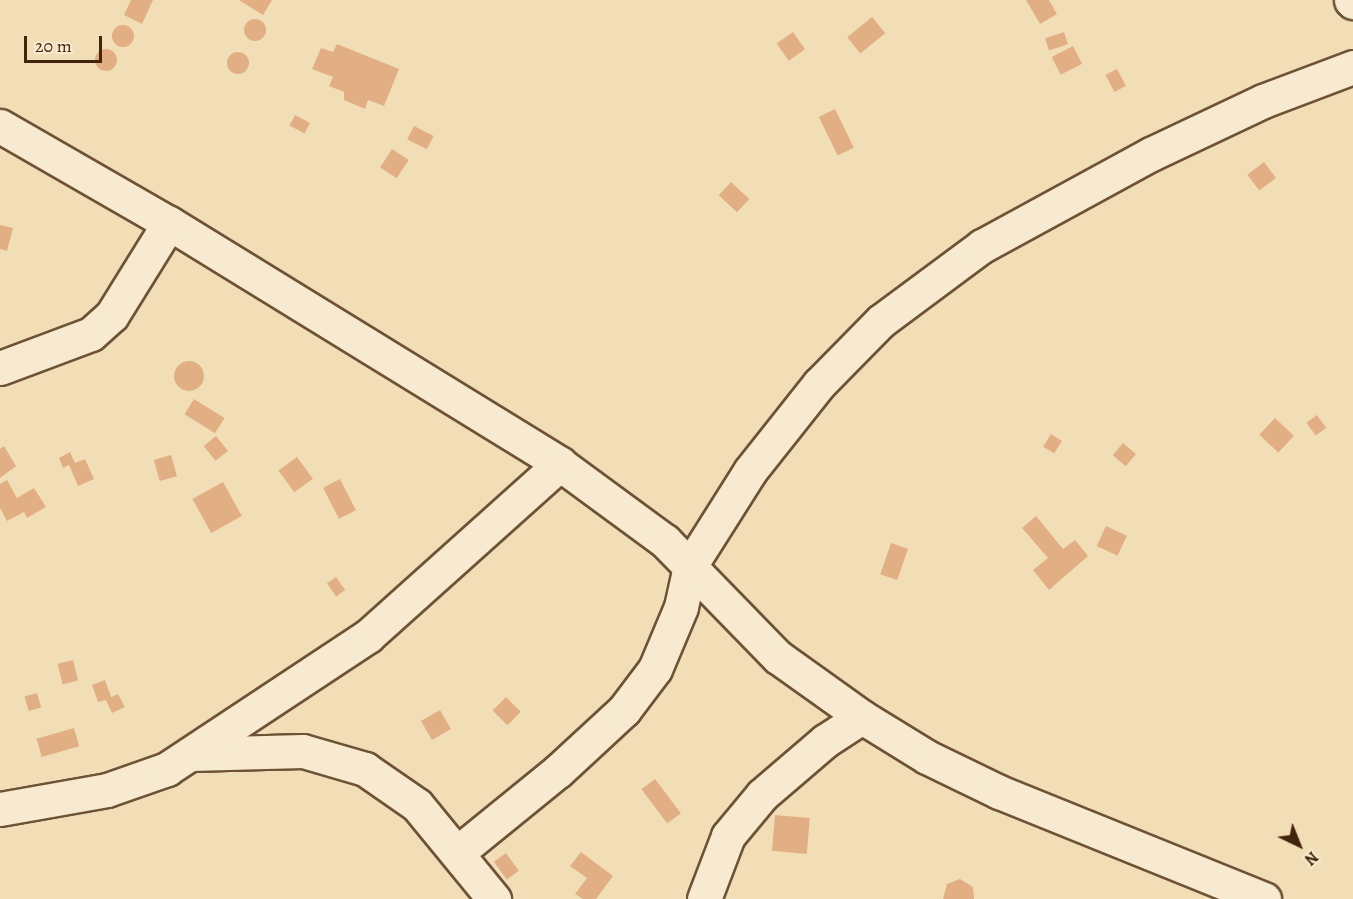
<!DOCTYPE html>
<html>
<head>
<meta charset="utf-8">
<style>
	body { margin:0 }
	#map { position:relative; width:1353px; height:899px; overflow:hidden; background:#f2deb6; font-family:Alegreya,serif }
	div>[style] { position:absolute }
	.building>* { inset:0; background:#e2af84; transform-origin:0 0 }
	.round { border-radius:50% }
	.roads { filter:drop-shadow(2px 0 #6e5236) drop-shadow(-2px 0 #6e5236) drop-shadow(0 2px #6e5236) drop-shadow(0 -2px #6e5236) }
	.minor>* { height:33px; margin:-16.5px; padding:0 16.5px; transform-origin:16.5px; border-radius:16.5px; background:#f7ead0 }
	span { translate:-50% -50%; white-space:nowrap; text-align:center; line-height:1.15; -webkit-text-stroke:6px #f7ead0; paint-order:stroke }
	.north { position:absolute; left:1269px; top:815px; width:60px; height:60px; -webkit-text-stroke:4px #f7ead0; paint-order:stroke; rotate:137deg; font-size:16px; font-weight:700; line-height:24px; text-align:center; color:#42230b }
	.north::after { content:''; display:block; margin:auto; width:21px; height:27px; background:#42230b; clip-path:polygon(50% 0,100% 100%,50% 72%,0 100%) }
	.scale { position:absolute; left:24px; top:36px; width:78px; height:27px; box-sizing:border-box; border:3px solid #42230b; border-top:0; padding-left:8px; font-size:18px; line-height:21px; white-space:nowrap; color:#42230b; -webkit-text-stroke:4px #f7ead0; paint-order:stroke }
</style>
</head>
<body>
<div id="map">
	<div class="building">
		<div style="clip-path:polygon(131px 0,153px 0,142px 24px,124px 15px)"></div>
		<div style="clip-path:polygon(239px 0,272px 0,263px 15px)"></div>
		<div style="clip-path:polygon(1026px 0,1049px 0,1057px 14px,1040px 24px)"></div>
		<div style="left:872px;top:17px;width:21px;height:32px;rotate:51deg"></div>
		<div class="round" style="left:244px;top:19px;width:22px;height:22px"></div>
		<div class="round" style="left:112px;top:25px;width:22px;height:22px"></div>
		<div style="left:793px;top:32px;width:21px;height:20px;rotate:55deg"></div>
		<div style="left:1064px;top:32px;width:13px;height:20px;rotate:72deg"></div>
		<div style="clip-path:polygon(337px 44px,399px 69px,384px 106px,368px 100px,365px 109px,344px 100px,344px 92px,329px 86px,333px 77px,312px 69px,321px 48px,333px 52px)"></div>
		<div style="left:1073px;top:46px;width:20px;height:24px;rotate:63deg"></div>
		<div class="round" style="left:95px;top:49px;width:22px;height:22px"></div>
		<div class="round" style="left:227px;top:52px;width:22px;height:22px"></div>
		<div style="left:1117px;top:69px;width:19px;height:13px;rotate:62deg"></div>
		<div style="left:835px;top:109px;width:43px;height:18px;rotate:64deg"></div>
		<div style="left:295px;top:115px;width:17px;height:12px;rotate:28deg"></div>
		<div style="left:414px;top:126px;width:22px;height:15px;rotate:27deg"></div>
		<div style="left:392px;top:149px;width:20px;height:22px;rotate:33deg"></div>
		<div style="left:1264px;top:162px;width:20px;height:21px;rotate:53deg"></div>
		<div style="left:731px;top:182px;width:25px;height:18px;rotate:43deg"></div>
		<div style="clip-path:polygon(0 225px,13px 228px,7px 251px,0 249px)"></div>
		<div class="round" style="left:174px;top:361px;width:30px;height:30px"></div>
		<div style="left:194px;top:399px;width:36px;height:18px;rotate:32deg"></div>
		<div style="left:1317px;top:415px;width:16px;height:13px;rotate:55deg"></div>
		<div style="left:1275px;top:418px;width:26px;height:23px;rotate:43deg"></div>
		<div style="left:1051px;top:434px;width:13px;height:15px;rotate:32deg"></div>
		<div style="left:216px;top:436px;width:19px;height:16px;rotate:51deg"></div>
		<div style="left:1123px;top:443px;width:17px;height:16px;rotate:40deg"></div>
		<div style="clip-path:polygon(4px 446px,16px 466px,0 478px,0 449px)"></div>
		<div style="clip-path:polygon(70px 452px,75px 463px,85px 459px,94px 479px,78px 486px,69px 465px,63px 468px,59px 458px)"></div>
		<div style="left:171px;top:455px;width:22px;height:18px;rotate:74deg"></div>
		<div style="left:297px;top:457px;width:27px;height:23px;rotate:54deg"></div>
		<div style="left:340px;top:479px;width:35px;height:19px;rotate:63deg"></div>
		<div style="clip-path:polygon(7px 480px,17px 498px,34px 488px,46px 507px,27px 518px,24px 512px,7px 521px,0 508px,0 484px)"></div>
		<div style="left:223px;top:482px;width:39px;height:35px;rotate:61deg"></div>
		<div style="clip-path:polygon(1036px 516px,1063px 549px,1075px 540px,1088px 556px,1049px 590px,1033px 570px,1048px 558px,1022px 528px)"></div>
		<div style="left:1106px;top:526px;width:23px;height:22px;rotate:25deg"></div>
		<div style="left:891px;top:543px;width:18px;height:33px;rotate:19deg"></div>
		<div style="left:336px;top:577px;width:16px;height:11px;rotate:55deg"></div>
		<div style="left:73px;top:660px;width:21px;height:16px;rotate:76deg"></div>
		<div style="clip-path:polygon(105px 680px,111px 697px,118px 694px,125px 707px,112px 713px,106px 700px,98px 702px,92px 685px)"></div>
		<div style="left:37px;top:693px;width:15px;height:13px;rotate:74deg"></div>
		<div style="left:506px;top:697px;width:21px;height:19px;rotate:45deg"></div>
		<div style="left:440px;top:710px;width:22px;height:22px;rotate:60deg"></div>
		<div style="left:74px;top:728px;width:19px;height:39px;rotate:74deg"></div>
		<div style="left:655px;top:779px;width:43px;height:17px;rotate:53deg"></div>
		<div style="left:775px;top:815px;width:35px;height:36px;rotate:5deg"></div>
		<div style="clip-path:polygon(581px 852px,613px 876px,596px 899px,583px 899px,575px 894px,587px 878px,570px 866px)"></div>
		<div style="left:506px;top:853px;width:22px;height:15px;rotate:54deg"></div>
		<div style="clip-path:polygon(960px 879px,973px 887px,974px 899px,943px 899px,947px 884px)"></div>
	</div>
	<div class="roads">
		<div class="minor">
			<div style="left:1351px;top:0;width:3px;rotate:45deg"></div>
			<div style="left:0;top:126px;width:195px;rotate:29.9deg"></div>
			<div style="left:169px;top:223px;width:459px;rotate:31.6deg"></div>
			<div style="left:560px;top:464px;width:130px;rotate:36.3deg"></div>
			<div style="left:665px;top:541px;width:162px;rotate:45.8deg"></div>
			<div style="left:778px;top:657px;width:103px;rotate:35.5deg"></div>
			<div style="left:862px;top:717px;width:76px;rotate:31.6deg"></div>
			<div style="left:927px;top:757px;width:80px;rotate:25.9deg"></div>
			<div style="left:999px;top:792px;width:286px;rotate:22deg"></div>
			<div style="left:0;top:368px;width:97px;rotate:-20.5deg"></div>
			<div style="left:91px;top:334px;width:28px;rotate:-42deg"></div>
			<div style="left:112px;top:315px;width:108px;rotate:-58.2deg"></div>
			<div style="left:191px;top:754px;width:112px;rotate:-1.5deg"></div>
			<div style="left:303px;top:751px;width:65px;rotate:16.2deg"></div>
			<div style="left:365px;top:769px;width:63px;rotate:34.7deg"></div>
			<div style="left:417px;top:805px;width:122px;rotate:50.7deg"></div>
			<div style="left:0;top:809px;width:109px;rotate:-10.1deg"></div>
			<div style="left:107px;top:790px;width:64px;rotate:-19.3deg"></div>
			<div style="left:167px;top:769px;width:241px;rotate:-33.5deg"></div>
			<div style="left:368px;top:636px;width:258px;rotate:-41.9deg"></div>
			<div style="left:457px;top:853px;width:130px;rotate:-39.1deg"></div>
			<div style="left:558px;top:771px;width:90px;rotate:-42.7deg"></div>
			<div style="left:624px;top:710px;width:51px;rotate:-52.9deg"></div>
			<div style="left:655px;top:669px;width:67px;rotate:-67.2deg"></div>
			<div style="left:681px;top:607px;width:42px;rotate:-77.6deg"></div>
			<div style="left:690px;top:566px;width:112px;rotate:-57.7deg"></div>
			<div style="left:750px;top:471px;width:111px;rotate:-51.6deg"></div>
			<div style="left:819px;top:384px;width:88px;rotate:-45.5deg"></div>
			<div style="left:881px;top:321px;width:126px;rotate:-36.6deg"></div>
			<div style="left:982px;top:246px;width:192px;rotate:-28.6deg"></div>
			<div style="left:1151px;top:154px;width:124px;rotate:-25.3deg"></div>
			<div style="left:1263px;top:101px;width:96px;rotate:-20.7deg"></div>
			<div style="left:704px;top:899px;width:67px;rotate:-69.1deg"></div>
			<div style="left:728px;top:836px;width:53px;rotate:-50.3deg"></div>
			<div style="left:762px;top:795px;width:83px;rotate:-40.6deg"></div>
			<div style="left:825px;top:741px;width:44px;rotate:-33deg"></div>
		</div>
	</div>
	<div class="north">N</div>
	<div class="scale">20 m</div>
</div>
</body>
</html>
